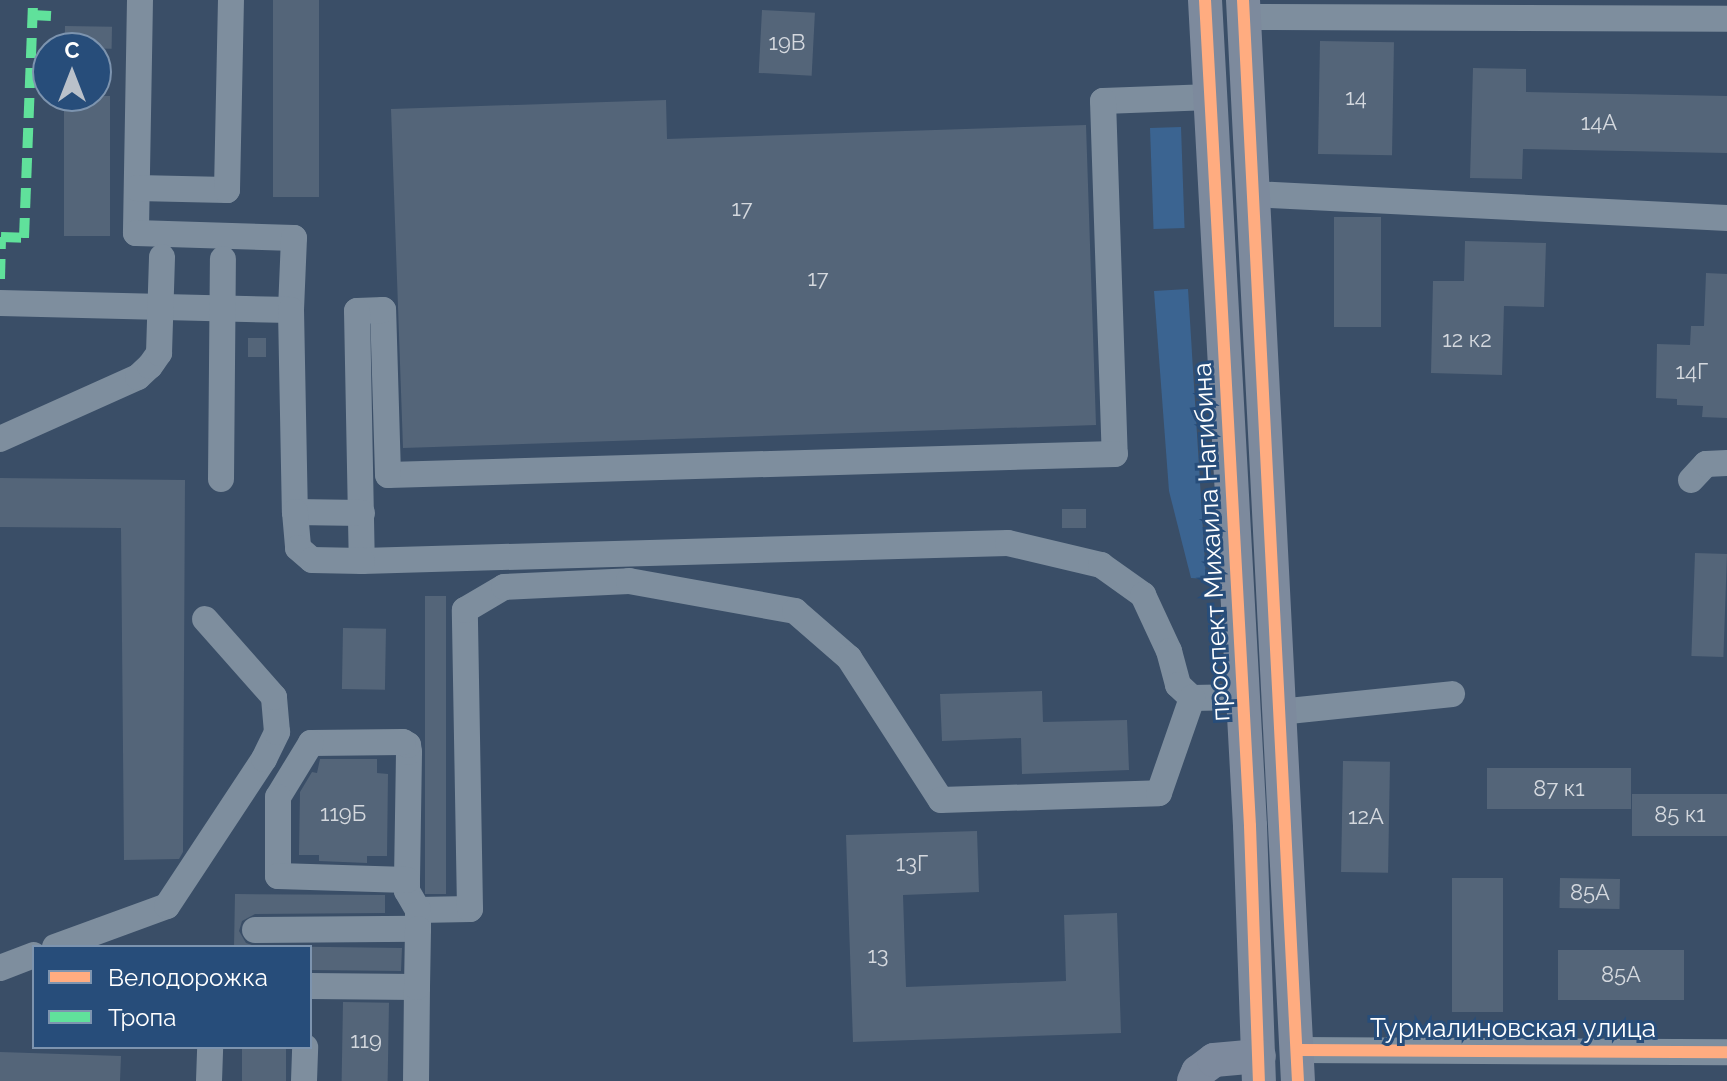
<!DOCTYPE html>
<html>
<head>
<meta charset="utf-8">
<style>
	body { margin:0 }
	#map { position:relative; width:1727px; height:1081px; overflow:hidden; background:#3a4e67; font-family:Raleway,sans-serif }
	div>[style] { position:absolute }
	.green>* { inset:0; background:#3b6491; transform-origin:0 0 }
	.building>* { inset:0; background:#546579; transform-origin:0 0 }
	.minor>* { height:26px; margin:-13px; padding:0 13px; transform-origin:13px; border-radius:13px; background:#7e8e9e }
	.major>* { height:34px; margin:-17px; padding:0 17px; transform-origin:17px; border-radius:17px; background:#7d8a9d }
	.quiet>* { height:10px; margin-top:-5px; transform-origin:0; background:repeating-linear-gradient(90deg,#60e19b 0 20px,transparent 0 30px) }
	.cycleway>* { height:12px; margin:-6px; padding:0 6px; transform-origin:6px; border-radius:6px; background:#ffac80 }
	span { translate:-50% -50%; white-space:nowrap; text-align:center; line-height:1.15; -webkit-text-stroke:6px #274d7a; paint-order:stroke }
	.number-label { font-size:22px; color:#d4d8de }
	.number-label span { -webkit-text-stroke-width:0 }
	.street-label { font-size:26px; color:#fff }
	.legend { position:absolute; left:32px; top:945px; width:280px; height:104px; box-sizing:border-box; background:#274d7a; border:2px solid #7d94af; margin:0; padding:10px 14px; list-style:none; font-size:24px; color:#fff }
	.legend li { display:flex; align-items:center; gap:16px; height:40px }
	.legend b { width:40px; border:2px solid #7d94af }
	.north { position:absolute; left:32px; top:32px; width:80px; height:80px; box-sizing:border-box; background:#274d7a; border:2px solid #7d94af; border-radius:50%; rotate:0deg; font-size:22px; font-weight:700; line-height:32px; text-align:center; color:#fff }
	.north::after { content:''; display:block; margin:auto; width:28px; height:36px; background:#bac1ca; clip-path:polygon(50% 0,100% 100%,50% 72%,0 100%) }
</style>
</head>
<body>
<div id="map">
	<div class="green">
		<div style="left:1181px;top:127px;width:101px;height:31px;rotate:88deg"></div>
		<div style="clip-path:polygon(1188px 289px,1206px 579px,1191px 578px,1169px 491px,1154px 291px)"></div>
	</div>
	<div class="building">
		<div style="left:273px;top:0;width:46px;height:197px"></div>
		<div style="left:762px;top:10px;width:53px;height:63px;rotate:3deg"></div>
		<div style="left:65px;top:26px;width:47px;height:22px;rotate:1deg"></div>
		<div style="left:1320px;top:41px;width:74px;height:113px;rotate:1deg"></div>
		<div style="clip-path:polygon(1473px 68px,1526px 69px,1526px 92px,1727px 96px,1727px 153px,1523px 149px,1522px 179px,1470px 178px)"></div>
		<div style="left:64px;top:96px;width:46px;height:140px"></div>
		<div style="clip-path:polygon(666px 100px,667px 139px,1086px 125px,1096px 425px,403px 448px,391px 109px)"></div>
		<div style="left:1334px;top:217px;width:47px;height:110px"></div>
		<div style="clip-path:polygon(1465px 241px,1546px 243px,1544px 307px,1504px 306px,1502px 375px,1431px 373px,1433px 281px,1464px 281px)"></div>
		<div style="clip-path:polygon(1706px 273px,1727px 274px,1727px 418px,1702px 417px,1703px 406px,1677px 405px,1677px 399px,1656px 398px,1657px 344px,1690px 345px,1691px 326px,1704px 326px)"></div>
		<div style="left:248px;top:338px;width:18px;height:19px"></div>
		<div style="clip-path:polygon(0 478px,185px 480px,183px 852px,179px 859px,124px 860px,121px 528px,0 527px)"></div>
		<div style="left:1062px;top:509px;width:24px;height:19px"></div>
		<div style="left:1695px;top:553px;width:32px;height:103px;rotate:2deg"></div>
		<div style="left:425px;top:596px;width:21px;height:298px"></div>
		<div style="left:343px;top:628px;width:43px;height:61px;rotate:1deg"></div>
		<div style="clip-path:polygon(1042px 691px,1043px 722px,1127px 720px,1129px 770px,1022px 774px,1021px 738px,942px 741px,940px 694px)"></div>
		<div style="clip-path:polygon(320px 759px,377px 759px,377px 773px,388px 774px,387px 856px,367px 856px,367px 863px,319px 861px,319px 855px,299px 855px,300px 792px,312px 772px,317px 773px)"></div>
		<div style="left:1343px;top:761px;width:47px;height:111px;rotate:1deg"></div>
		<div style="left:1487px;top:768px;width:144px;height:41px"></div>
		<div style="left:1632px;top:794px;width:95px;height:42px"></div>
		<div style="clip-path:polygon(977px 831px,979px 892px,903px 895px,906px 987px,1066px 981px,1064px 915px,1117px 913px,1121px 1033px,853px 1042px,846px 835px)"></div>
		<div style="left:1452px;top:878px;width:51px;height:134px"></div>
		<div style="left:1560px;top:878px;width:60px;height:30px;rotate:1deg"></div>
		<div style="clip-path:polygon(235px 894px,385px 895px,385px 913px,255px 914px,242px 921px,239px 931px,246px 943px,255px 946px,402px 948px,401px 971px,310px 970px,310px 947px,234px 947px)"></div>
		<div style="left:1558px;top:950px;width:126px;height:50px"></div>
		<div style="left:343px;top:1002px;width:46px;height:79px;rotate:1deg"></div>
		<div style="left:242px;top:1047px;width:44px;height:34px"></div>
		<div style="clip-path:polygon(0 1052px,121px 1056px,120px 1081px,0 1081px)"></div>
	</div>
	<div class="minor">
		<div style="left:140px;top:0;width:233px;rotate:91deg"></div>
		<div style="left:136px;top:233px;width:158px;rotate:1.8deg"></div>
		<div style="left:294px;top:238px;width:72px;rotate:92.4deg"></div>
		<div style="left:1244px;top:17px;width:483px;rotate:0.2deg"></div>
		<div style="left:1211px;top:97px;width:108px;rotate:177.9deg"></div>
		<div style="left:1103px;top:101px;width:353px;rotate:88.1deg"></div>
		<div style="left:1115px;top:454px;width:727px;rotate:178.35deg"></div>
		<div style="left:388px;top:475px;width:165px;rotate:-91.7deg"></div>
		<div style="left:383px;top:310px;width:26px;rotate:178deg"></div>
		<div style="left:357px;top:311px;width:250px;rotate:88.9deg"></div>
		<div style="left:362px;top:561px;width:646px;rotate:-1.6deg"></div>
		<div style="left:1008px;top:543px;width:96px;rotate:13.3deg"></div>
		<div style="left:1101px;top:565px;width:52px;rotate:35.5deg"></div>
		<div style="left:1143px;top:595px;width:62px;rotate:65.1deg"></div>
		<div style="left:1169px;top:651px;width:35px;rotate:75deg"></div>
		<div style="left:1178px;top:685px;width:19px;rotate:43deg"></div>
		<div style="left:1192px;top:698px;width:51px;rotate:-1.1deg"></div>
		<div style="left:137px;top:188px;width:90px;rotate:1.3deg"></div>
		<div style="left:227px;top:190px;width:190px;rotate:-88.8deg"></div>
		<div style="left:1253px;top:194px;width:475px;rotate:2.9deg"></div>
		<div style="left:0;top:303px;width:291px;rotate:1.4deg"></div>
		<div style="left:291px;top:310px;width:202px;rotate:88.9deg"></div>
		<div style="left:295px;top:512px;width:67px;rotate:0.9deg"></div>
		<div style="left:0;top:439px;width:151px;rotate:-24.2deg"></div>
		<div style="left:138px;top:377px;width:16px;rotate:-43deg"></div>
		<div style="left:150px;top:366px;width:16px;rotate:-55deg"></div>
		<div style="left:159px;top:353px;width:96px;rotate:-88.2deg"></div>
		<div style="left:221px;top:479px;width:220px;rotate:-89.5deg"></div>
		<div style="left:1691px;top:480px;width:22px;rotate:-47deg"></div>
		<div style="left:1706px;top:464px;width:21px;rotate:-3deg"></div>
		<div style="left:295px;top:512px;width:36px;rotate:85deg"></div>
		<div style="left:298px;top:548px;width:18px;rotate:41deg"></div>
		<div style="left:312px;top:560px;width:50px;rotate:1.1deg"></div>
		<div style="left:1279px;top:712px;width:174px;rotate:-5.9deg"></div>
		<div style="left:418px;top:910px;width:52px;rotate:-1.1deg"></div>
		<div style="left:470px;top:909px;width:299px;rotate:-91deg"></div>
		<div style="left:465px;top:610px;width:45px;rotate:-30.5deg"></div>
		<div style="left:504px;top:587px;width:125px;rotate:-2.7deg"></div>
		<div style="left:629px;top:581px;width:169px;rotate:10.2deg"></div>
		<div style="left:795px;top:611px;width:72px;rotate:41deg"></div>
		<div style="left:849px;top:658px;width:169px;rotate:57.1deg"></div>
		<div style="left:941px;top:800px;width:218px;rotate:-1.8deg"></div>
		<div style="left:1159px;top:793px;width:101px;rotate:-70.8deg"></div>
		<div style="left:255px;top:930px;width:163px;rotate:-0.4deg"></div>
		<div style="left:418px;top:929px;width:19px;rotate:-90deg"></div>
		<div style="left:418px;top:910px;width:22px;rotate:-120deg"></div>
		<div style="left:407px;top:891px;width:11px;rotate:-90deg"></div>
		<div style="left:407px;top:880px;width:128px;rotate:-89.1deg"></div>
		<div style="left:409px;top:752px;width:7px;rotate:-98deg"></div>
		<div style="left:408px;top:745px;width:6px;rotate:-149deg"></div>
		<div style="left:403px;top:742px;width:92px;rotate:179.4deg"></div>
		<div style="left:311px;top:743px;width:63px;rotate:121.4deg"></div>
		<div style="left:278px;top:797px;width:79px;rotate:90deg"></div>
		<div style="left:278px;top:876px;width:129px;rotate:1.8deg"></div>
		<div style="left:55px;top:947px;width:119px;rotate:-20.1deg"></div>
		<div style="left:167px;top:906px;width:176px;rotate:-56.6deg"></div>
		<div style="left:264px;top:759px;width:30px;rotate:-64deg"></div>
		<div style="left:277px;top:732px;width:35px;rotate:-95deg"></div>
		<div style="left:274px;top:697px;width:104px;rotate:-131.5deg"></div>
		<div style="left:0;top:968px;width:36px;rotate:-21deg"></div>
		<div style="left:310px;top:986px;width:107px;rotate:0.5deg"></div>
		<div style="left:417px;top:987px;width:94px;rotate:90.6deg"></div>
		<div style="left:417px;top:987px;width:58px;rotate:-89deg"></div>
		<div style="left:1298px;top:1050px;width:429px;rotate:0.3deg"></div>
		<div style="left:209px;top:1081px;width:34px;rotate:-88deg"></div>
		<div style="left:304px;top:1081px;width:34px;rotate:-88deg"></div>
	</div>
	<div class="major">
		<div style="left:1205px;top:0;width:827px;rotate:86.88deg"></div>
		<div style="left:1250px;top:826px;width:255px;rotate:88deg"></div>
		<div style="left:1243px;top:0;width:1082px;rotate:87.09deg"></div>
		<div style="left:1194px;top:1081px;width:10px;rotate:-66deg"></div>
		<div style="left:1198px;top:1072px;width:20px;rotate:-37deg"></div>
		<div style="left:1214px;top:1060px;width:45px;rotate:-5.1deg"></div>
	</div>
	<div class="quiet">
		<div style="left:32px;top:15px;width:19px;rotate:3deg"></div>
		<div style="left:0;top:279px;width:42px;rotate:-88.6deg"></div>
		<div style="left:1px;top:237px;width:23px;rotate:2deg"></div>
		<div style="left:24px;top:238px;width:238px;rotate:-87.8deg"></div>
	</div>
	<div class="cycleway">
		<div style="left:1205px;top:0;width:827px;rotate:86.88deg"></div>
		<div style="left:1250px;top:826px;width:255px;rotate:88deg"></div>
		<div style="left:1243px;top:0;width:1082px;rotate:87.09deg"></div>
		<div style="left:1298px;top:1050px;width:429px;rotate:0.3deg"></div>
	</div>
	<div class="number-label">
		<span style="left:787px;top:43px">19В</span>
		<span style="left:1356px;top:98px">14</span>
		<span style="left:1599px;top:123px">14А</span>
		<span style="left:742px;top:209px">17</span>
		<span style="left:818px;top:279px">17</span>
		<span style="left:1467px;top:340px">12 к2</span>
		<span style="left:1692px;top:372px">14Г</span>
		<span style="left:1559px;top:789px">87 к1</span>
		<span style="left:343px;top:814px">119Б</span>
		<span style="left:1680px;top:815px">85 к1</span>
		<span style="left:1366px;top:817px">12А</span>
		<span style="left:912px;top:864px">13Г</span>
		<span style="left:1590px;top:893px">85А</span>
		<span style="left:878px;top:956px">13</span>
		<span style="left:1621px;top:975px">85А</span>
		<span style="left:366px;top:1041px">119</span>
	</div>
	<div class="street-label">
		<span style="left:1212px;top:542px;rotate:-93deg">проспект Михаила Нагибина</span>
		<span style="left:1513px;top:1029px">Турмалиновская улица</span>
	</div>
	<ul class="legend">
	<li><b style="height:10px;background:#ffac80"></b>Велодорожка</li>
	<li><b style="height:10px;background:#60e19b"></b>Тропа</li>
	</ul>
	<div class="north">С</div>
</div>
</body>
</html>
